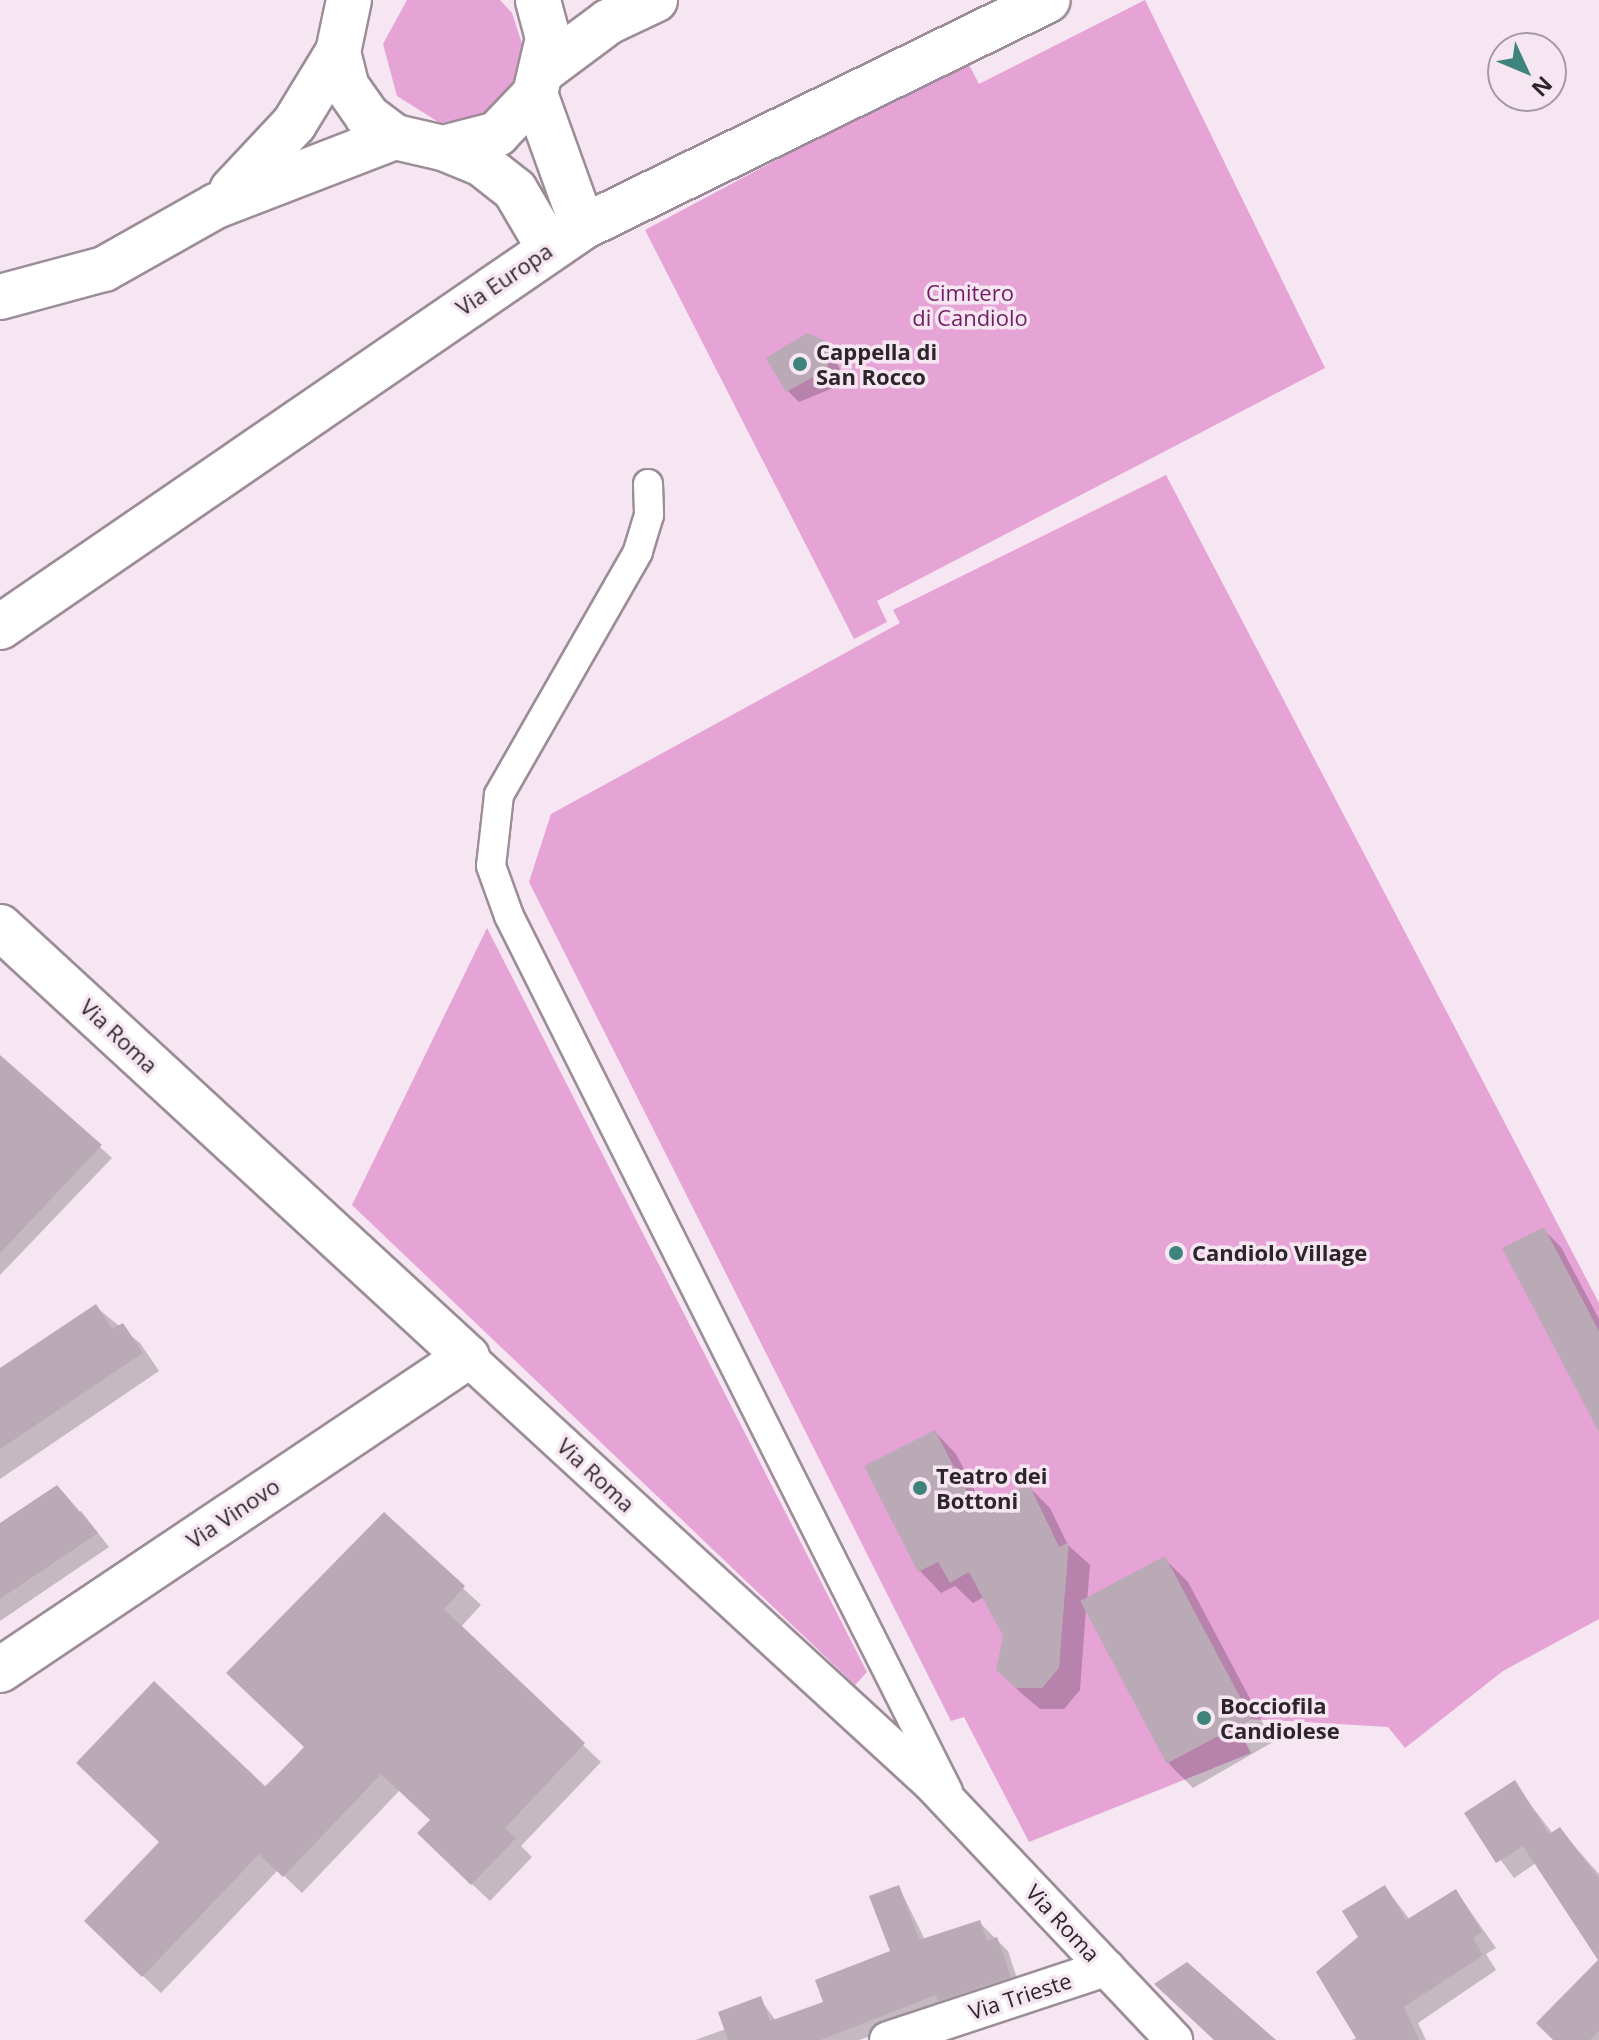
<!DOCTYPE html>
<html>
<head>
<meta charset="utf-8">
<style>
	body { margin:0 }
	#map { position:relative; width:1599px; height:2040px; overflow:hidden; background:#f6e6f2; font-family:"Open Sans",sans-serif }
	div>[style] { position:absolute }
	.green>* { inset:0; background:#e5a3d6 }
	.shadow>* { inset:0; background:#0003 }
	.building>* { inset:0; background:#b9aab5; transform-origin:0 0 }
	.roads { filter:drop-shadow(2px 0 #9c8d98) drop-shadow(-2px 0 #9c8d98) drop-shadow(0 2px #9c8d98) drop-shadow(0 -2px #9c8d98) }
	.pedestrian>* { height:28px; margin:-14px; padding:0 14px; transform-origin:14px; border-radius:14px; background:#fff }
	.minor>* { height:36px; margin:-18px; padding:0 18px; transform-origin:18px; border-radius:18px; background:#fff }
	.tertiary>* { height:44px; margin:-22px; padding:0 22px; transform-origin:22px; border-radius:22px; background:#fff }
	.secondary>* { height:44px; margin:-22px; padding:0 22px; transform-origin:22px; border-radius:22px; background:#fff }
	.dots>* { width:22px; height:22px; translate:-50% -50%; box-sizing:border-box; border:4px solid #f6e6f2; border-radius:50% }
	span { translate:-50% -50%; white-space:nowrap; text-align:center; line-height:1.15; -webkit-text-stroke:7px #f6e6f2; paint-order:stroke }
	.street-label { font-size:22px; color:#2c262b }
	.park-label { font-size:22px; color:#721d65 }
	.poi-label { font-size:22px; color:#2c262b; font-weight:700 }
	.left { translate:0 -50%; text-align:left }
	.north { position:absolute; left:1487px; top:32px; width:80px; height:80px; box-sizing:border-box; background:#f6e6f2; border:2px solid #a599a2; border-radius:50%; rotate:134deg; font-size:22px; font-weight:700; line-height:32px; text-align:center; color:#2c262b }
	.north::after { content:''; display:block; margin:auto; width:28px; height:36px; background:#3f847c; clip-path:polygon(50% 0,100% 100%,50% 72%,0 100%) }
</style>
</head>
<body>
<div id="map">
	<div class="green">
		<div style="clip-path:polygon(407px 0,500px 0,512px 13px,524px 50px,516px 87px,490px 114px,440px 123px,397px 96px,383px 44px)"></div>
		<div style="clip-path:polygon(1145px 0,1325px 368px,877px 601px,887px 622px,854px 639px,645px 230px,966px 59px,979px 84px)"></div>
		<div style="clip-path:polygon(1166px 475px,1599px 1303px,1599px 1619px,1503px 1671px,1405px 1748px,1388px 1727px,1251px 1719px,1237px 1727px,1251px 1753px,1029px 1842px,964px 1717px,951px 1721px,529px 882px,551px 814px,900px 623px,893px 610px)"></div>
		<div style="clip-path:polygon(487px 928px,867px 1672px,855px 1685px,352px 1205px)"></div>
	</div>
	<div class="shadow">
		<div style="clip-path:polygon(824px 343px,842px 372px,833px 388px,799px 402px,787px 390px)"></div>
		<div style="clip-path:polygon(0 1056px,112px 1158px,0 1275px)"></div>
		<div style="clip-path:polygon(1543px 1229px,1561px 1247px,1599px 1319px,1599px 1428px)"></div>
		<div style="clip-path:polygon(96px 1307px,140px 1343px,159px 1371px,0 1479px,0 1371px)"></div>
		<div style="clip-path:polygon(935px 1432px,956px 1454px,984px 1508px,1028px 1486px,1050px 1508px,1068px 1545px,1090px 1565px,1087px 1603px,1165px 1559px,1188px 1582px,1273px 1742px,1193px 1788px,1170px 1765px,1086px 1609px,1080px 1690px,1064px 1709px,1040px 1709px,1020px 1692px,998px 1670px,1005px 1635px,984px 1597px,973px 1603px,955px 1586px,941px 1593px,920px 1571px,867px 1467px)"></div>
		<div style="clip-path:polygon(81px 1511px,109px 1547px,0 1621px,0 1524px)"></div>
		<div style="clip-path:polygon(384px 1514px,481px 1605px,460px 1628px,601px 1762px,521px 1846px,532px 1857px,490px 1901px,437px 1851px,432px 1821px,400px 1790px,302px 1893px,278px 1870px,161px 1993px,104px 1939px,306px 1747px)"></div>
		<div style="clip-path:polygon(1514px 1783px,1553px 1834px,1559px 1829px,1599px 1874px,1599px 1958px,1536px 1863px,1514px 1878px,1467px 1814px)"></div>
		<div style="clip-path:polygon(899px 1887px,925px 1940px,979px 1922px,1008px 1951px,1020px 1988px,859px 2040px,695px 2040px,726px 2029px,760px 1999px,776px 2021px,826px 2003px,892px 1953px)"></div>
		<div style="clip-path:polygon(1385px 1887px,1410px 1920px,1456px 1891px,1496px 1948px,1486px 1954px,1496px 1970px,1418px 2023px,1426px 2040px,1352px 2040px,1358px 2037px,1361px 1937px)"></div>
		<div style="clip-path:polygon(1599px 1962px,1599px 2040px,1555px 2040px)"></div>
	</div>
	<div class="building">
		<div style="clip-path:polygon(807px 333px,826px 341px,828px 369px,786px 392px,766px 358px)"></div>
		<div style="clip-path:polygon(0 1055px,102px 1145px,0 1253px)"></div>
		<div style="clip-path:polygon(1544px 1227px,1599px 1331px,1599px 1432px,1502px 1248px)"></div>
		<div style="clip-path:polygon(96px 1304px,112px 1329px,123px 1323px,143px 1353px,0 1449px,0 1368px)"></div>
		<div style="clip-path:polygon(935px 1430px,976px 1510px,1029px 1484px,1059px 1547px,1069px 1542px,1059px 1668px,1042px 1688px,1016px 1688px,996px 1670px,1003px 1636px,969px 1572px,950px 1583px,938px 1562px,918px 1572px,864px 1466px)"></div>
		<div style="clip-path:polygon(57px 1485px,98px 1533px,0 1599px,0 1523px)"></div>
		<div style="clip-path:polygon(384px 1512px,465px 1586px,444px 1609px,585px 1743px,505px 1828px,516px 1838px,471px 1885px,417px 1833px,430px 1820px,381px 1774px,283px 1877px,259px 1854px,142px 1977px,84px 1921px,159px 1842px,76px 1763px,154px 1681px,266px 1787px,304px 1747px,226px 1673px)"></div>
		<div style="left:1165px;top:1556px;width:184px;height:96px;rotate:62deg"></div>
		<div style="clip-path:polygon(1515px 1780px,1549px 1834px,1560px 1827px,1599px 1879px,1599px 2031px,1590px 2040px,1553px 2040px,1536px 2023px,1598px 1960px,1523px 1846px,1496px 1863px,1464px 1813px)"></div>
		<div style="clip-path:polygon(899px 1885px,919px 1940px,980px 1920px,987px 1941px,997px 1937px,1011px 1977px,938px 2001px,936px 1995px,820px 2040px,728px 2040px,718px 2012px,761px 1996px,770px 2021px,823px 2002px,815px 1980px,890px 1951px,869px 1896px)"></div>
		<div style="clip-path:polygon(1385px 1885px,1406px 1920px,1456px 1889px,1482px 1932px,1473px 1938px,1483px 1955px,1404px 2007px,1419px 2040px,1357px 2040px,1316px 1972px,1358px 1937px,1342px 1911px)"></div>
		<div style="clip-path:polygon(1187px 1962px,1276px 2040px,1214px 2040px,1154px 1984px)"></div>
	</div>
	<div class="roads">
		<div class="pedestrian">
			<div style="left:648px;top:484px;width:31px;rotate:88deg"></div>
			<div style="left:649px;top:515px;width:39px;rotate:107deg"></div>
			<div style="left:638px;top:552px;width:280px;rotate:119.8deg"></div>
			<div style="left:499px;top:795px;width:71px;rotate:96.4deg"></div>
			<div style="left:491px;top:866px;width:53px;rotate:70.2deg"></div>
			<div style="left:509px;top:916px;width:979px;rotate:63.36deg"></div>
		</div>
		<div class="minor">
			<div style="left:467px;top:1357px;width:630px;rotate:42.56deg"></div>
			<div style="left:931px;top:1783px;width:354px;rotate:46.6deg"></div>
			<div style="left:888px;top:2040px;width:230px;rotate:-18.3deg"></div>
		</div>
		<div class="tertiary">
			<div style="left:535px;top:94px;width:141px;rotate:70.2deg"></div>
			<div style="left:443px;top:148px;width:42px;rotate:22.3deg"></div>
			<div style="left:482px;top:164px;width:42px;rotate:38.2deg"></div>
			<div style="left:515px;top:190px;width:67px;rotate:59.6deg"></div>
			<div style="left:0;top:627px;width:707px;rotate:-34.45deg"></div>
			<div style="left:583px;top:227px;width:517px;rotate:-26.02deg"></div>
			<div style="left:0;top:927px;width:635px;rotate:42.64deg"></div>
			<div style="left:467px;top:1357px;width:562px;rotate:146.17deg"></div>
		</div>
		<div class="secondary">
			<div style="left:349px;top:0;width:53px;rotate:101.9deg"></div>
			<div style="left:338px;top:52px;width:36px;rotate:76deg"></div>
			<div style="left:347px;top:87px;width:35px;rotate:55deg"></div>
			<div style="left:367px;top:116px;width:35px;rotate:37deg"></div>
			<div style="left:395px;top:137px;width:49px;rotate:12.9deg"></div>
			<div style="left:443px;top:148px;width:56px;rotate:-14.5deg"></div>
			<div style="left:497px;top:134px;width:55px;rotate:-46.5deg"></div>
			<div style="left:535px;top:94px;width:57px;rotate:-76.9deg"></div>
			<div style="left:548px;top:38px;width:39px;rotate:-105deg"></div>
			<div style="left:545px;top:69px;width:79px;rotate:-36.7deg"></div>
			<div style="left:608px;top:22px;width:52px;rotate:-25.1deg"></div>
			<div style="left:232px;top:190px;width:91px;rotate:-46.8deg"></div>
			<div style="left:294px;top:124px;width:84px;rotate:-58.6deg"></div>
			<div style="left:0;top:297px;width:108px;rotate:-15.1deg"></div>
			<div style="left:104px;top:269px;width:129px;rotate:-29.4deg"></div>
			<div style="left:216px;top:206px;width:192px;rotate:-21.1deg"></div>
		</div>
	</div>
	<div class="dots">
		<div style="left:800px;top:364px;background:#3f847c"></div>
		<div style="left:1176px;top:1253px;background:#3f847c"></div>
		<div style="left:920px;top:1488px;background:#3f847c"></div>
		<div style="left:1204px;top:1718px;background:#3f847c"></div>
	</div>
	<div class="street-label">
		<span style="left:504px;top:279px;rotate:-34deg">Via Europa</span>
		<span style="left:119px;top:1036px;rotate:43deg">Via Roma</span>
		<span style="left:596px;top:1475px;rotate:43deg">Via Roma</span>
		<span style="left:233px;top:1513px;rotate:-34deg">Via Vinovo</span>
		<span style="left:1063px;top:1923px;rotate:47deg">Via Roma</span>
		<span style="left:1020px;top:1996px;rotate:-18deg">Via Trieste</span>
	</div>
	<div class="park-label">
		<span style="left:970px;top:305px">Cimitero<br>di Candiolo</span>
	</div>
	<div class="poi-label">
		<span class="left" style="left:816px;top:364px">Cappella di<br>San Rocco</span>
		<span class="left" style="left:1192px;top:1253px">Candiolo Village</span>
		<span class="left" style="left:936px;top:1488px">Teatro dei<br>Bottoni</span>
		<span class="left" style="left:1220px;top:1718px">Bocciofila<br>Candiolese</span>
	</div>
	<div class="north">N</div>
</div>
</body>
</html>
